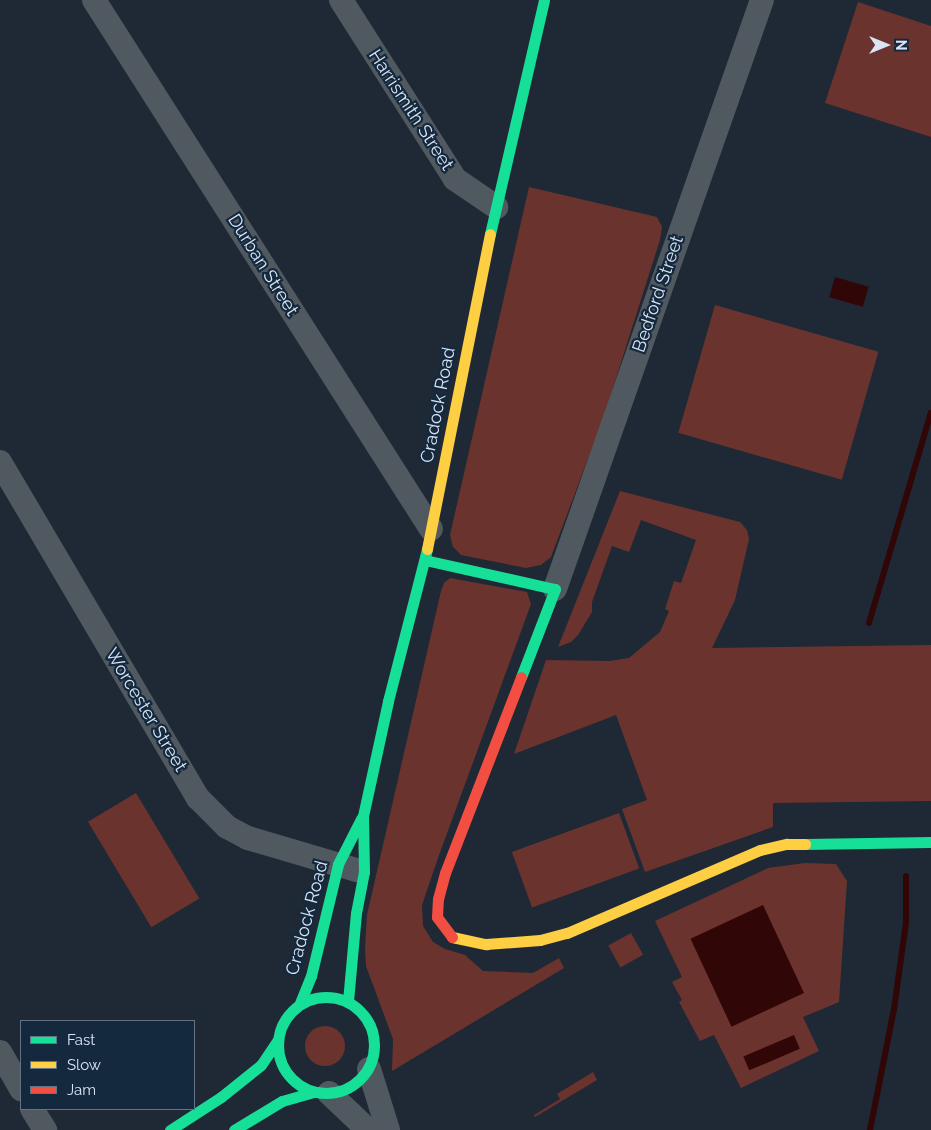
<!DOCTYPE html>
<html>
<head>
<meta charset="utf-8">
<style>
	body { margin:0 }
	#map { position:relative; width:931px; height:1130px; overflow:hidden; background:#1e2935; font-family:Raleway,sans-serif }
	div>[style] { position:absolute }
	.green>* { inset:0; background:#6b332e; transform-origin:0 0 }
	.round { border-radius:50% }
	.water>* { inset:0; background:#300607; transform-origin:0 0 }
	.stream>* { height:6px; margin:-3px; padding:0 3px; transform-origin:3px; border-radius:3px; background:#300607 }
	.street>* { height:24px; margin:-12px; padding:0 12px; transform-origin:12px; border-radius:12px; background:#515960 }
	.fast>* { height:11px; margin:-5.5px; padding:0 5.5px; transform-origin:5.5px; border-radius:5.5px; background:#16e098 }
	.fast>.ring { margin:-5.5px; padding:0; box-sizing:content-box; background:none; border:11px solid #16e098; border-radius:50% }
	.slow>* { height:11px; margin:-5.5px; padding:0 5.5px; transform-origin:5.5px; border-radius:5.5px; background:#ffcf43 }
	.jam>* { height:11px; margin:-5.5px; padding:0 5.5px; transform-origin:5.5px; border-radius:5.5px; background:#f24e42 }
	span { translate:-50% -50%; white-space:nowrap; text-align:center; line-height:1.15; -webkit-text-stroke:4.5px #15293e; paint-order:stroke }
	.street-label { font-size:18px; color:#d9e5f4 }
	.legend { position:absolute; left:20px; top:1020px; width:175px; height:90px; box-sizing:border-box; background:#15293e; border:1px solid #637487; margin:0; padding:6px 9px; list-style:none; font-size:15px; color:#d9e5f4 }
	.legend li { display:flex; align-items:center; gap:10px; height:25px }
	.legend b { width:25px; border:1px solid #637487 }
	.north { position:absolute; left:861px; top:20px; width:50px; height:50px; -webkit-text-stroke:4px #15293e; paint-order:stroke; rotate:90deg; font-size:14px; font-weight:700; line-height:20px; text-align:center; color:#d9e5f4 }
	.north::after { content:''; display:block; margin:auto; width:18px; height:22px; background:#d9e5f4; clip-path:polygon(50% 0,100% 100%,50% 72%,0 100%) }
</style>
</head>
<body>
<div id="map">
	<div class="green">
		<div style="clip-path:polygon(858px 2px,931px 26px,931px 137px,825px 103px)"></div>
		<div style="clip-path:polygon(529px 187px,657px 217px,662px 227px,660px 240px,603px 419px,551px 557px,541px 565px,526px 568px,461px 555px,453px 547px,450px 535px)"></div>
		<div style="left:715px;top:305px;width:170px;height:133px;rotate:16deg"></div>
		<div style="clip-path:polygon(620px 491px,740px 522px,747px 530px,749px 539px,735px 600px,712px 648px,931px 645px,931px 801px,773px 803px,773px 827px,645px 872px,622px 809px,647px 800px,616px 715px,514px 754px,546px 660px,610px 661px,629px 658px,660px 632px,669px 611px,665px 609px,674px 581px,681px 583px,696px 540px,641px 520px,629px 552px,612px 546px,592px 602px,592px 612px,578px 635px,571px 642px,558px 647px)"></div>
		<div style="clip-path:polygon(450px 578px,527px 592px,531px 604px,438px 858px,422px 905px,423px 926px,433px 942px,445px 949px,465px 955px,483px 971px,533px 973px,559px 958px,564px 968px,392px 1071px,393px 1039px,366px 966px,365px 949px,367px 915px,441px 591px,444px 583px)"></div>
		<div style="left:136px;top:793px;width:123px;height:56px;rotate:59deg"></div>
		<div style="left:619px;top:813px;width:59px;height:114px;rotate:70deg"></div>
		<div style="clip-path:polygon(805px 863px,836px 864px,847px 881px,839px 1002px,803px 1017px,819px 1051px,741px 1088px,714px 1035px,700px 1041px,679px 1002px,682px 1000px,672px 982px,682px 977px,655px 921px,768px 868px)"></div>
		<div style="left:631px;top:933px;width:25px;height:26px;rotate:61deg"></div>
		<div class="round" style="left:305px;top:1026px;width:40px;height:40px"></div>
		<div style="clip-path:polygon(593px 1072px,597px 1080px,535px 1117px,534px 1115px,560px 1099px,557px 1094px)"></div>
	</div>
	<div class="water">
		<div style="left:835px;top:277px;width:35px;height:21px;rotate:16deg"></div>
		<div style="left:763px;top:905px;width:97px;height:80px;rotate:65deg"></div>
		<div style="left:794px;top:1035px;width:15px;height:55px;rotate:67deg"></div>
	</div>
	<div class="stream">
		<div style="left:869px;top:623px;width:219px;rotate:-73.6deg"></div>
		<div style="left:870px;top:1130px;width:123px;rotate:-78.8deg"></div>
		<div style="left:894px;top:1009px;width:87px;rotate:-82.1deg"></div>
		<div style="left:906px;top:923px;width:47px;rotate:-90deg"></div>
	</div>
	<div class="street">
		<div style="left:94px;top:0;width:627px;rotate:57.5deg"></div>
		<div style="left:341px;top:0;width:212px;rotate:57.5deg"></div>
		<div style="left:455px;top:179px;width:50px;rotate:34.3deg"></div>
		<div style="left:0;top:462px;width:390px;rotate:59.5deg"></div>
		<div style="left:198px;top:798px;width:41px;rotate:45deg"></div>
		<div style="left:227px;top:827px;width:24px;rotate:28deg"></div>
		<div style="left:248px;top:838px;width:113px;rotate:16.5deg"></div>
		<div style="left:555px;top:589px;width:624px;rotate:-70.64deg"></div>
		<div style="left:0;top:1052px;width:43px;rotate:60.4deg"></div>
		<div style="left:369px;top:1069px;width:64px;rotate:72.7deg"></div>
		<div style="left:329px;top:1093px;width:54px;rotate:43.5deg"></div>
		<div style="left:32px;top:1109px;width:25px;rotate:58deg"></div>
	</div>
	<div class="fast">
		<div style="left:490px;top:234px;width:240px;rotate:-77deg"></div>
		<div style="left:425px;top:560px;width:133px;rotate:12.6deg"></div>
		<div style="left:555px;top:589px;width:94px;rotate:111.1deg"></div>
		<div style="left:805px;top:844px;width:126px;rotate:-0.9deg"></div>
		<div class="ring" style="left:278px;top:997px;width:85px;height:85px"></div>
		<div style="left:348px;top:1001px;width:88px;rotate:-84.8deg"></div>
		<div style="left:356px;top:913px;width:42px;rotate:-79deg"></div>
		<div style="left:364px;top:872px;width:56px;rotate:-91deg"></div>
		<div style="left:363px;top:816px;width:118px;rotate:-77.7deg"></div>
		<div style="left:388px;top:701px;width:157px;rotate:-75.6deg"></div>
		<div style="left:300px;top:1003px;width:29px;rotate:-68deg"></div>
		<div style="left:311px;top:976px;width:115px;rotate:-76.4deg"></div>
		<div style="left:338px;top:864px;width:51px;rotate:-62.9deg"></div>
		<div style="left:170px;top:1130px;width:61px;rotate:-32.9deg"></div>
		<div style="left:221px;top:1097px;width:51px;rotate:-38.7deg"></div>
		<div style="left:261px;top:1065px;width:30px;rotate:-56deg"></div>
		<div style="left:234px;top:1130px;width:56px;rotate:-31.1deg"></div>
		<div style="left:282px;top:1101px;width:32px;rotate:-16deg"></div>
	</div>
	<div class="slow">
		<div style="left:427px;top:549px;width:321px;rotate:-78.7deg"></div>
		<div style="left:452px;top:937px;width:35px;rotate:12deg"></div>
		<div style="left:486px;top:944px;width:54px;rotate:-4.2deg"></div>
		<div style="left:540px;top:940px;width:28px;rotate:-15deg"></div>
		<div style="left:567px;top:933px;width:210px;rotate:-23.3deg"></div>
		<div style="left:760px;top:850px;width:28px;rotate:-13deg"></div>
		<div style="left:787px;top:844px;width:18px"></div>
	</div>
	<div class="jam">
		<div style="left:452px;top:937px;width:25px;rotate:-127deg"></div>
		<div style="left:437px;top:917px;width:18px;rotate:-87deg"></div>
		<div style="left:438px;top:899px;width:27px;rotate:-75deg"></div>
		<div style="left:445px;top:873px;width:210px;rotate:-68.8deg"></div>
	</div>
	<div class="street-label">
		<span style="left:411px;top:110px;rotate:57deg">Harrismith Street</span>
		<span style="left:263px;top:265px;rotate:58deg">Durban Street</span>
		<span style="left:658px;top:294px;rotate:-71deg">Bedford Street</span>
		<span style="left:438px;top:405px;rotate:-79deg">Cradock Road</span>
		<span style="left:146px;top:710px;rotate:59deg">Worcester Street</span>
		<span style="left:307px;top:918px;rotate:-75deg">Cradock Road</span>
	</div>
	<ul class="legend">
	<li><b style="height:6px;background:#16e098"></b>Fast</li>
	<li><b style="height:6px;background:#ffcf43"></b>Slow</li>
	<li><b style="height:6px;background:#f24e42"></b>Jam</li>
	</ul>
	<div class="north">N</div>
</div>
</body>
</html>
